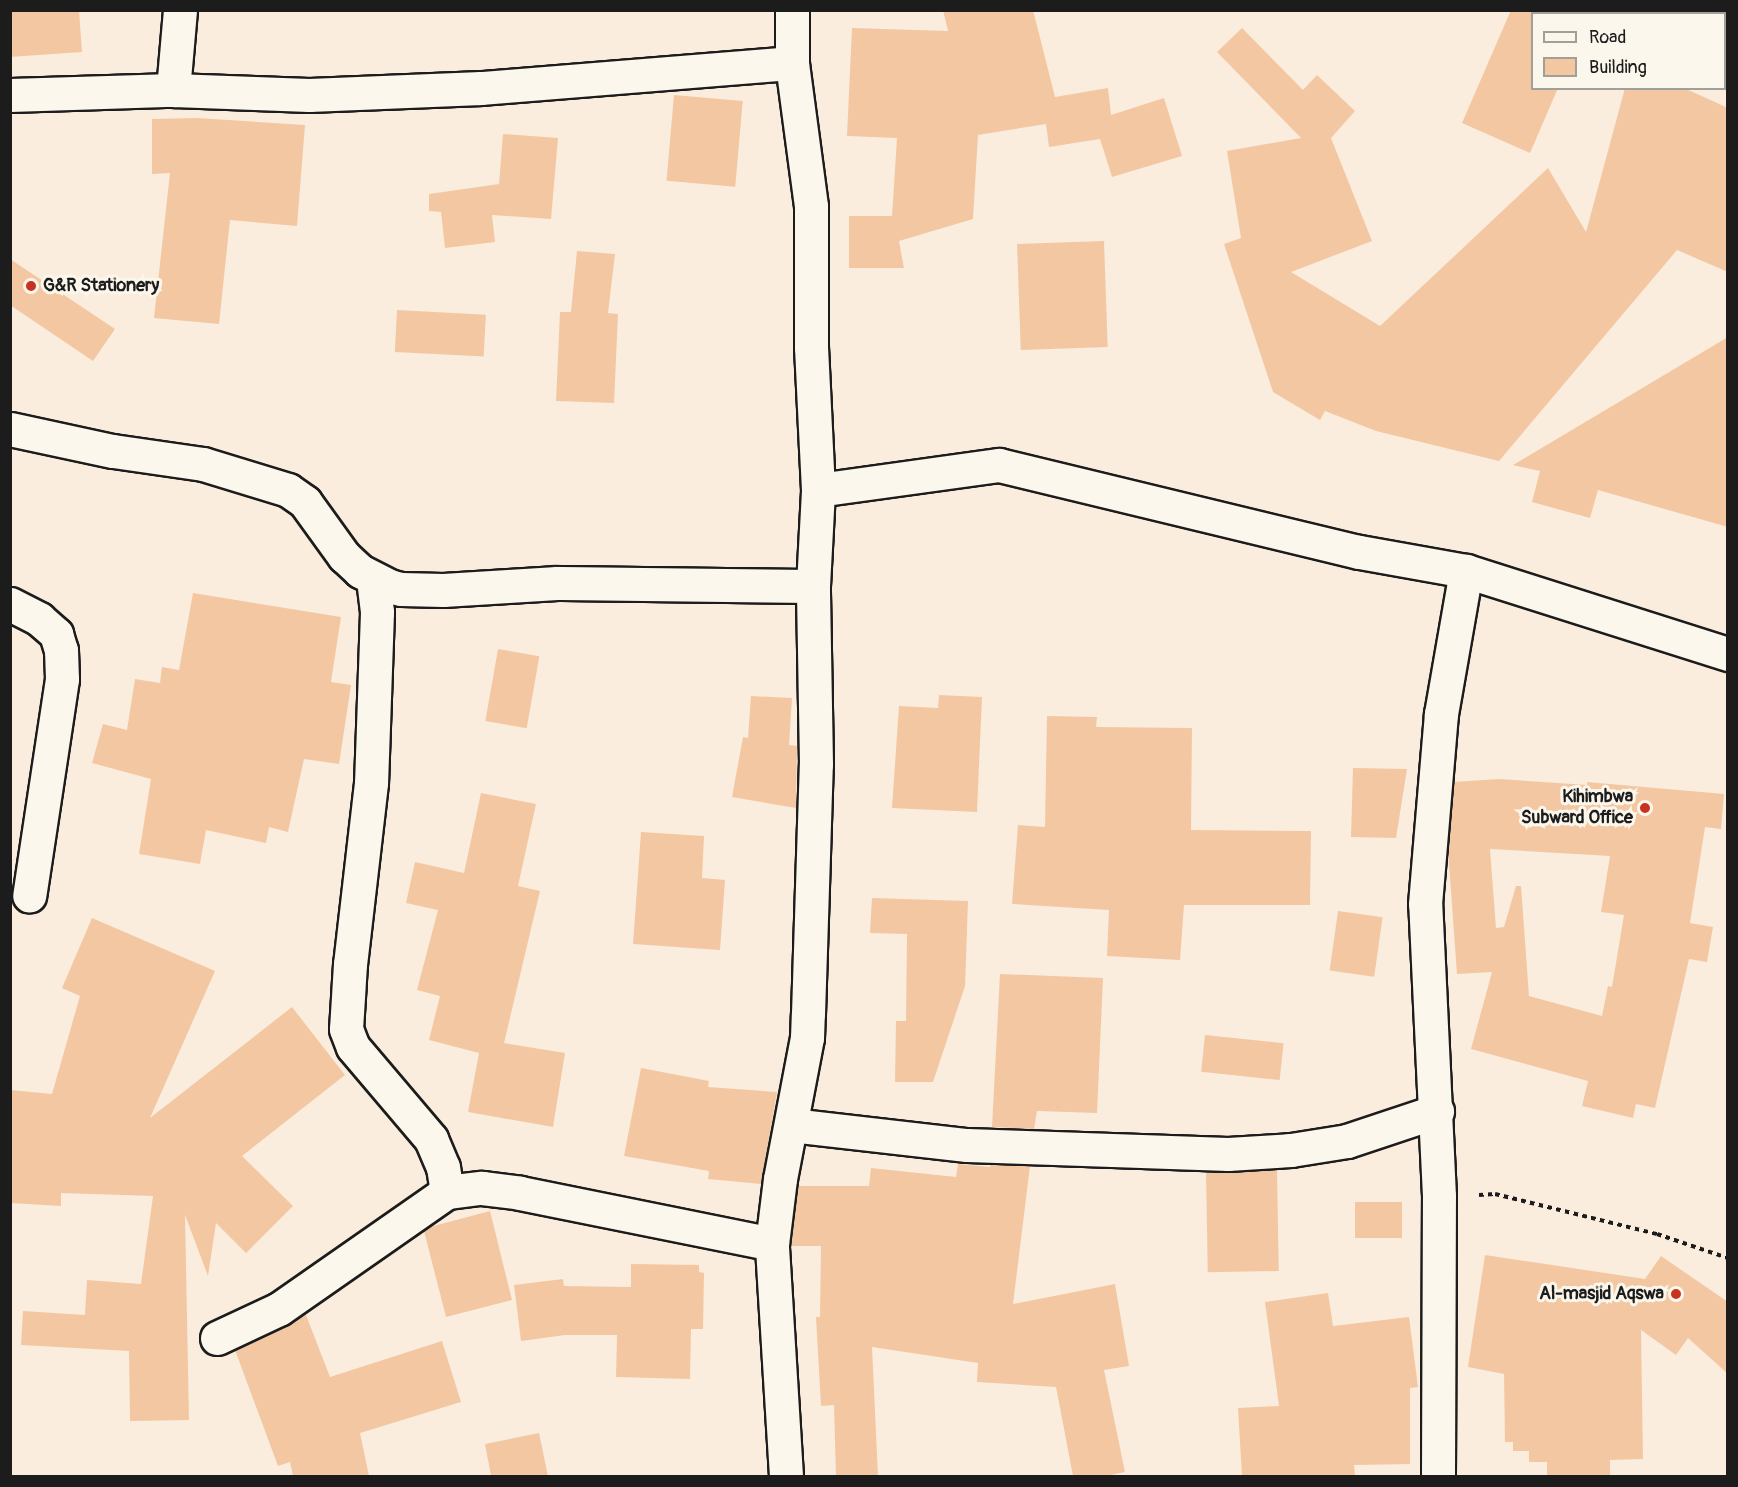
<!DOCTYPE html>
<html>
<head>
<meta charset="utf-8">
<style>
	body { margin:0 }
	#map { position:relative; width:1738px; height:1487px; overflow:hidden; background:#faeddd; font-family:Pangolin,sans-serif }
	div>[style] { position:absolute }
	.building>* { inset:0; background:#f4c7a3; transform-origin:0 0 }
	.path>* { height:4px; margin-top:-2px; transform-origin:0; background:repeating-linear-gradient(90deg,#1c1c1c 0 4.5px,transparent 0 9px) }
	.roads { filter:drop-shadow(2px 0 #1c1c1c) drop-shadow(-2px 0 #1c1c1c) drop-shadow(0 2px #1c1c1c) drop-shadow(0 -2px #1c1c1c) }
	.minor>* { height:33px; margin:-16.5px; padding:0 16.5px; transform-origin:16.5px; border-radius:16.5px; background:#fbf7ec }
	.dots>* { width:16px; height:16px; translate:-50% -50%; box-sizing:border-box; border:3px solid #fbf7ec; border-radius:50% }
	span { translate:-50% -50%; white-space:nowrap; text-align:center; line-height:1.15; -webkit-text-stroke:6px #fbf7ec; paint-order:stroke }
	.poi-label { font-size:18px; color:#1c1c1c; font-weight:700 }
	.left { translate:0 -50%; text-align:left }
	.right { translate:-100% -50%; text-align:right }
	.frame { position:absolute; inset:0; border:12px solid #1c1c1c; pointer-events:none }
	.legend { position:absolute; left:1531px; top:12px; width:195px; height:78px; box-sizing:border-box; background:#fbf7ec; border:2px solid #a29f99; margin:0; padding:8px 10px; list-style:none; font-size:18px; color:#1c1c1c }
	.legend li { display:flex; align-items:center; gap:12px; height:30px }
	.legend b { width:30px; border:2px solid #a29f99 }
</style>
</head>
<body>
<div id="map">
	<div class="building">
		<div style="clip-path:polygon(10px 10px,79px 10px,82px 52px,10px 57px)"></div>
		<div style="clip-path:polygon(943px 10px,1033px 10px,1055px 97px,1108px 88px,1111px 115px,1164px 98px,1182px 156px,1112px 177px,1100px 139px,1049px 147px,1046px 124px,978px 135px,973px 219px,899px 241px,904px 268px,849px 268px,849px 216px,892px 216px,897px 138px,847px 136px,852px 28px,948px 31px)"></div>
		<div style="clip-path:polygon(1511px 10px,1533px 10px,1533px 88px,1558px 88px,1530px 153px,1462px 123px)"></div>
		<div style="clip-path:polygon(1242px 28px,1303px 90px,1317px 75px,1355px 111px,1331px 138px,1372px 241px,1291px 272px,1380px 326px,1548px 168px,1586px 232px,1625px 88px,1684px 88px,1728px 108px,1728px 272px,1677px 250px,1499px 461px,1376px 431px,1325px 411px,1320px 420px,1273px 392px,1224px 244px,1241px 238px,1227px 151px,1301px 138px,1217px 52px)"></div>
		<div style="left:674px;top:95px;width:69px;height:86px;rotate:5deg"></div>
		<div style="clip-path:polygon(197px 118px,305px 125px,297px 226px,230px 220px,219px 324px,154px 318px,170px 173px,152px 174px,152px 119px)"></div>
		<div style="clip-path:polygon(503px 134px,558px 138px,551px 219px,492px 215px,495px 242px,445px 248px,441px 212px,429px 211px,429px 194px,499px 184px)"></div>
		<div style="left:1104px;top:241px;width:106px;height:87px;rotate:88deg"></div>
		<div style="clip-path:polygon(577px 251px,615px 254px,608px 313px,618px 314px,614px 403px,556px 401px,560px 312px,571px 312px)"></div>
		<div style="clip-path:polygon(10px 259px,115px 329px,93px 361px,10px 305px)"></div>
		<div style="left:397px;top:310px;width:89px;height:42px;rotate:3deg"></div>
		<div style="clip-path:polygon(1728px 337px,1728px 527px,1598px 490px,1590px 518px,1532px 502px,1540px 471px,1513px 465px)"></div>
		<div style="clip-path:polygon(193px 593px,341px 617px,331px 682px,351px 685px,339px 764px,304px 759px,288px 832px,269px 827px,266px 843px,206px 830px,200px 864px,139px 854px,151px 779px,92px 763px,103px 724px,127px 730px,135px 679px,160px 683px,162px 667px,179px 670px)"></div>
		<div style="left:498px;top:649px;width:42px;height:73px;rotate:10deg"></div>
		<div style="clip-path:polygon(939px 695px,982px 697px,977px 812px,892px 808px,899px 706px,938px 708px)"></div>
		<div style="clip-path:polygon(751px 696px,792px 698px,789px 745px,797px 746px,796px 808px,732px 797px,743px 737px,748px 738px)"></div>
		<div style="clip-path:polygon(1047px 716px,1097px 717px,1096px 727px,1192px 728px,1191px 830px,1311px 831px,1310px 905px,1184px 905px,1180px 960px,1107px 956px,1109px 910px,1012px 904px,1018px 825px,1045px 827px)"></div>
		<div style="clip-path:polygon(1353px 768px,1407px 769px,1396px 838px,1351px 837px)"></div>
		<div style="clip-path:polygon(evenodd,1499px 779px,1587px 785px,1587px 782px,1724px 794px,1721px 829px,1705px 827px,1690px 923px,1713px 927px,1707px 962px,1689px 959px,1655px 1108px,1636px 1104px,1633px 1118px,1582px 1106px,1588px 1081px,1471px 1049px,1492px 972px,1457px 974px,1448px 850px,1454px 782px,1499px 779px,1490px 849px,1610px 856px,1601px 912px,1624px 915px,1612px 987px,1608px 986px,1602px 1016px,1529px 996px,1521px 886px,1516px 886px,1504px 927px,1496px 928px,1490px 849px)"></div>
		<div style="clip-path:polygon(481px 793px,536px 804px,518px 886px,540px 891px,504px 1043px,565px 1053px,553px 1127px,468px 1112px,479px 1053px,429px 1040px,440px 996px,417px 990px,438px 910px,406px 903px,415px 862px,464px 873px)"></div>
		<div style="clip-path:polygon(641px 832px,704px 836px,702px 878px,725px 880px,720px 950px,633px 944px)"></div>
		<div style="clip-path:polygon(872px 898px,968px 901px,965px 986px,933px 1082px,895px 1082px,896px 1021px,906px 1021px,907px 934px,870px 933px)"></div>
		<div style="left:1338px;top:911px;width:45px;height:60px;rotate:8deg"></div>
		<div style="clip-path:polygon(92px 918px,215px 971px,150px 1118px,292px 1007px,345px 1075px,242px 1156px,293px 1206px,246px 1253px,216px 1223px,208px 1276px,185px 1215px,189px 1420px,130px 1421px,129px 1351px,21px 1345px,23px 1311px,85px 1315px,87px 1280px,141px 1284px,153px 1196px,61px 1193px,61px 1206px,10px 1203px,10px 1090px,52px 1094px,80px 996px,62px 988px)"></div>
		<div style="clip-path:polygon(1000px 974px,1103px 978px,1097px 1113px,1037px 1111px,1034px 1129px,992px 1127px)"></div>
		<div style="left:1205px;top:1035px;width:79px;height:37px;rotate:6deg"></div>
		<div style="clip-path:polygon(641px 1068px,709px 1081px,708px 1087px,777px 1092px,761px 1184px,708px 1179px,709px 1171px,624px 1156px)"></div>
		<div style="clip-path:polygon(958px 1164px,990px 1167px,990px 1165px,1030px 1166px,1013px 1304px,1115px 1284px,1129px 1366px,1104px 1370px,1125px 1472px,1106px 1476px,1073px 1476px,1056px 1387px,977px 1382px,978px 1363px,872px 1347px,878px 1476px,836px 1476px,834px 1405px,821px 1406px,816px 1317px,820px 1317px,821px 1246px,791px 1246px,798px 1186px,869px 1186px,871px 1168px,956px 1177px)"></div>
		<div style="left:1277px;top:1170px;width:101px;height:71px;rotate:89deg"></div>
		<div style="left:1355px;top:1202px;width:47px;height:36px"></div>
		<div style="clip-path:polygon(490px 1211px,512px 1300px,446px 1317px,424px 1231px,430px 1227px)"></div>
		<div style="clip-path:polygon(1485px 1255px,1645px 1279px,1661px 1256px,1728px 1302px,1728px 1374px,1688px 1338px,1676px 1355px,1641px 1330px,1643px 1459px,1610px 1460px,1610px 1476px,1547px 1476px,1547px 1462px,1529px 1462px,1529px 1451px,1513px 1451px,1513px 1442px,1505px 1442px,1504px 1374px,1468px 1367px)"></div>
		<div style="clip-path:polygon(631px 1264px,699px 1265px,699px 1272px,704px 1273px,703px 1329px,691px 1329px,690px 1379px,616px 1377px,617px 1335px,565px 1335px,521px 1341px,514px 1285px,563px 1279px,564px 1286px,631px 1287px)"></div>
		<div style="clip-path:polygon(1328px 1293px,1333px 1326px,1409px 1317px,1418px 1387px,1410px 1388px,1410px 1464px,1354px 1465px,1355px 1476px,1242px 1476px,1238px 1408px,1279px 1406px,1265px 1302px)"></div>
		<div style="clip-path:polygon(306px 1315px,330px 1377px,442px 1341px,461px 1402px,360px 1433px,369px 1476px,293px 1476px,290px 1462px,278px 1466px,235px 1350px)"></div>
		<div style="clip-path:polygon(539px 1433px,548px 1476px,491px 1476px,485px 1444px)"></div>
	</div>
	<div class="path">
		<div style="left:1479px;top:1195px;width:16px;rotate:-4deg"></div>
		<div style="left:1495px;top:1194px;width:167px;rotate:13.9deg"></div>
		<div style="left:1657px;top:1234px;width:75px;rotate:18.7deg"></div>
	</div>
	<div class="roads">
		<div class="minor">
			<div style="left:173px;top:90px;width:80px;rotate:-85deg"></div>
			<div style="left:10px;top:95px;width:163px;rotate:-1.8deg"></div>
			<div style="left:173px;top:90px;width:136px;rotate:2.1deg"></div>
			<div style="left:309px;top:95px;width:172px;rotate:-2.3deg"></div>
			<div style="left:481px;top:88px;width:312px;rotate:-4.6deg"></div>
			<div style="left:10px;top:429px;width:105px;rotate:12.1deg"></div>
			<div style="left:113px;top:451px;width:91px;rotate:8.2deg"></div>
			<div style="left:203px;top:464px;width:89px;rotate:17deg"></div>
			<div style="left:288px;top:490px;width:21px;rotate:35deg"></div>
			<div style="left:305px;top:502px;width:67px;rotate:54.2deg"></div>
			<div style="left:344px;top:556px;width:22px;rotate:43deg"></div>
			<div style="left:360px;top:571px;width:33px;rotate:27deg"></div>
			<div style="left:389px;top:586px;width:12px;rotate:14deg"></div>
			<div style="left:401px;top:589px;width:42px;rotate:1.4deg"></div>
			<div style="left:443px;top:590px;width:114px;rotate:-3.5deg"></div>
			<div style="left:557px;top:583px;width:256px;rotate:0.7deg"></div>
			<div style="left:818px;top:490px;width:183px;rotate:-7.9deg"></div>
			<div style="left:999px;top:465px;width:370px;rotate:13.6deg"></div>
			<div style="left:1359px;top:552px;width:109px;rotate:10.1deg"></div>
			<div style="left:1466px;top:571px;width:275px;rotate:17.6deg"></div>
			<div style="left:373px;top:579px;width:33px;rotate:83deg"></div>
			<div style="left:377px;top:612px;width:171px;rotate:92deg"></div>
			<div style="left:371px;top:783px;width:182px;rotate:96.6deg"></div>
			<div style="left:350px;top:964px;width:65px;rotate:93.5deg"></div>
			<div style="left:346px;top:1029px;width:19px;rotate:69deg"></div>
			<div style="left:353px;top:1047px;width:121px;rotate:49.7deg"></div>
			<div style="left:431px;top:1139px;width:30px;rotate:67deg"></div>
			<div style="left:443px;top:1167px;width:25px;rotate:81deg"></div>
			<div style="left:10px;top:604px;width:33px;rotate:27deg"></div>
			<div style="left:39px;top:619px;width:23px;rotate:41deg"></div>
			<div style="left:56px;top:634px;width:17px;rotate:73deg"></div>
			<div style="left:61px;top:650px;width:29px;rotate:88deg"></div>
			<div style="left:62px;top:679px;width:219px;rotate:98.6deg"></div>
			<div style="left:791px;top:1125px;width:177px;rotate:6.5deg"></div>
			<div style="left:967px;top:1145px;width:261px;rotate:2deg"></div>
			<div style="left:1228px;top:1154px;width:63px;rotate:-3.6deg"></div>
			<div style="left:1291px;top:1150px;width:57px;rotate:-9.1deg"></div>
			<div style="left:1347px;top:1141px;width:95px;rotate:-18.4deg"></div>
			<div style="left:217px;top:1338px;width:68px;rotate:-25.1deg"></div>
			<div style="left:279px;top:1309px;width:205px;rotate:-34.9deg"></div>
			<div style="left:447px;top:1192px;width:35px;rotate:-7deg"></div>
			<div style="left:482px;top:1188px;width:38px;rotate:7deg"></div>
			<div style="left:520px;top:1193px;width:257px;rotate:11.4deg"></div>
			<div style="left:786px;top:1476px;width:232px;rotate:-93.5deg"></div>
			<div style="left:772px;top:1244px;width:65px;rotate:-83deg"></div>
			<div style="left:780px;top:1179px;width:144px;rotate:-79.2deg"></div>
			<div style="left:807px;top:1038px;width:24px;rotate:-88deg"></div>
			<div style="left:808px;top:1014px;width:250px;rotate:-88.2deg"></div>
			<div style="left:816px;top:764px;width:178px;rotate:-91deg"></div>
			<div style="left:813px;top:586px;width:96px;rotate:-87deg"></div>
			<div style="left:818px;top:490px;width:143px;rotate:-92.8deg"></div>
			<div style="left:811px;top:347px;width:141px;rotate:-90deg"></div>
			<div style="left:811px;top:206px;width:144px;rotate:-97.6deg"></div>
			<div style="left:792px;top:63px;width:53px;rotate:-90deg"></div>
			<div style="left:1438px;top:1476px;width:280px;rotate:-89.8deg"></div>
			<div style="left:1439px;top:1196px;width:292px;rotate:-92.7deg"></div>
			<div style="left:1425px;top:904px;width:191px;rotate:-85.2deg"></div>
			<div style="left:1441px;top:714px;width:145px;rotate:-80.1deg"></div>
		</div>
	</div>
	<div class="dots">
		<div style="left:31px;top:286px;background:#c8321e"></div>
		<div style="left:1645px;top:808px;background:#c8321e"></div>
		<div style="left:1676px;top:1294px;background:#c8321e"></div>
	</div>
	<div class="poi-label">
		<span class="left" style="left:43px;top:286px">G&amp;R Stationery</span>
		<span class="right" style="left:1633px;top:808px">Kihimbwa<br>Subward Office</span>
		<span class="right" style="left:1664px;top:1294px">Al-masjid Aqswa</span>
	</div>
	<div class="frame"></div>
	<ul class="legend">
	<li><b style="height:8px;background:#fbf7ec"></b>Road</li>
	<li><b style="height:16px;background:#f4c7a3"></b>Building</li>
	</ul>
</div>
</body>
</html>
